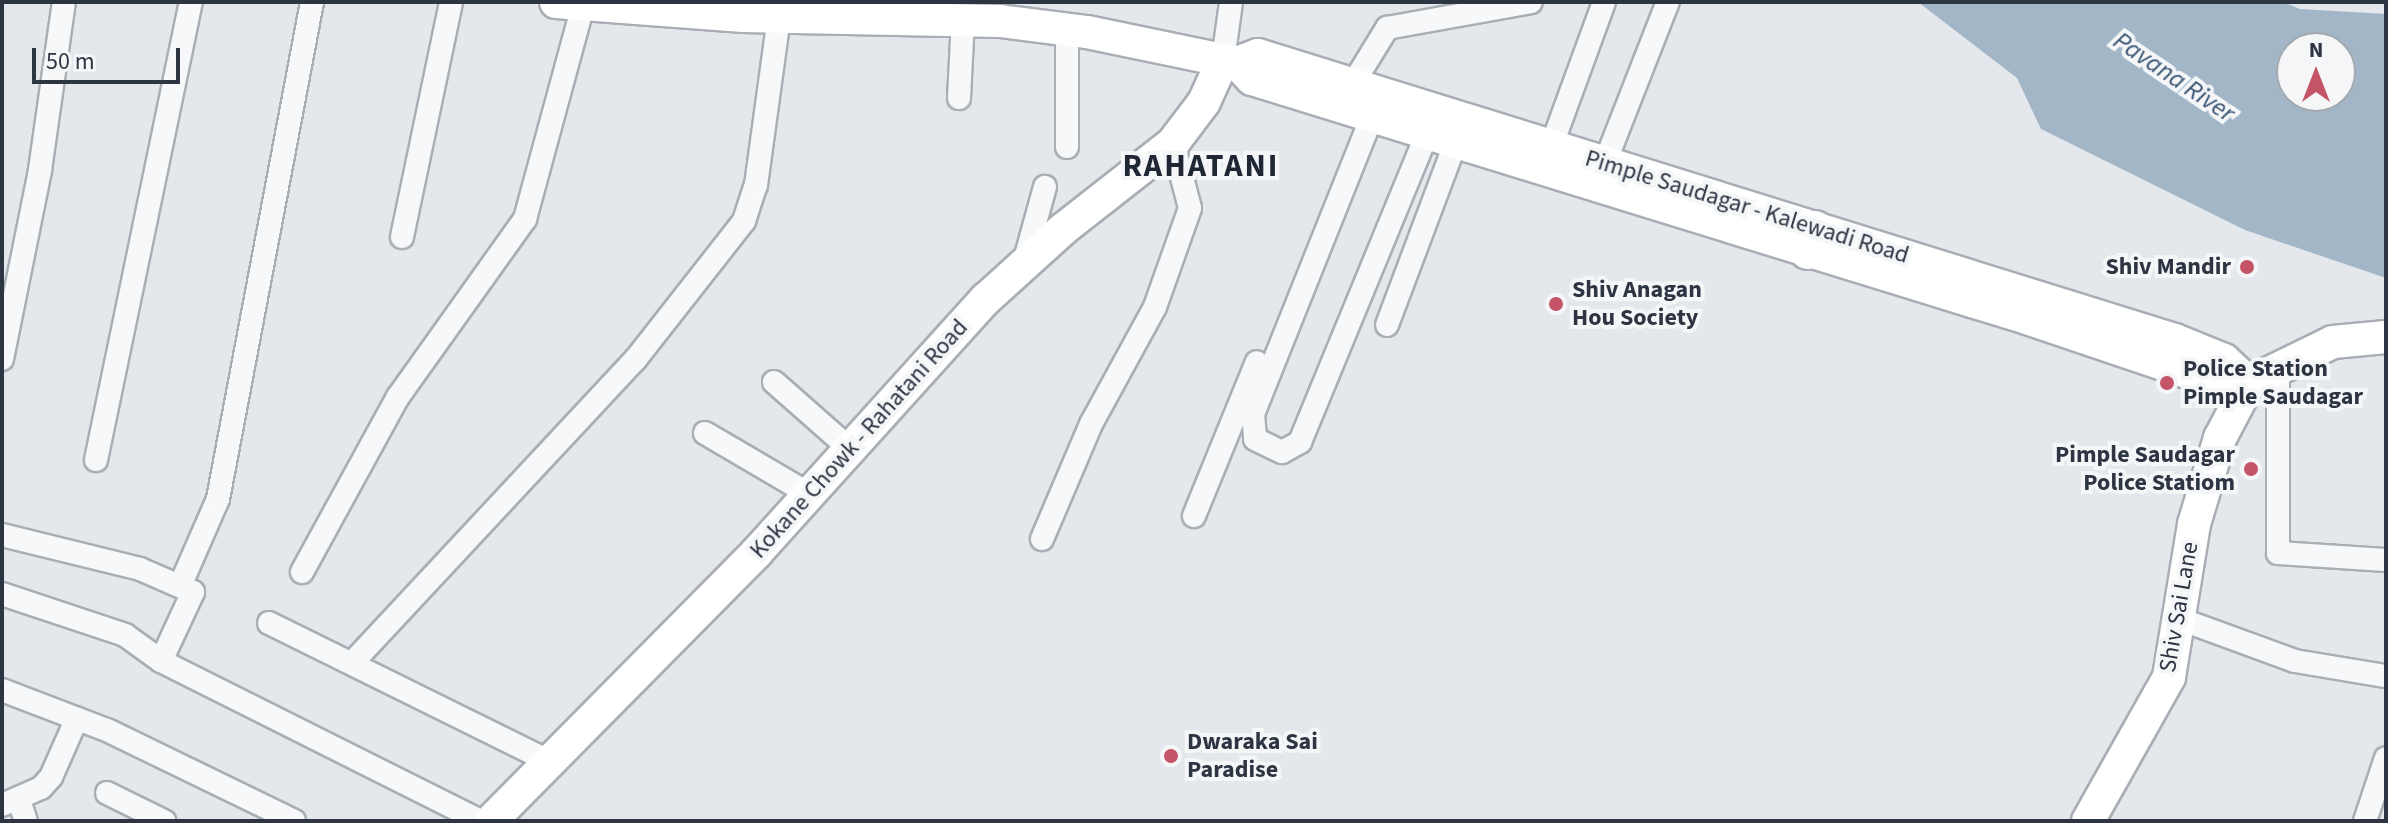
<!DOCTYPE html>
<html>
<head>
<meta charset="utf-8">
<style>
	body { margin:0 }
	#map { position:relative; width:2388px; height:823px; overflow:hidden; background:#e4e7eb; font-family:"Source Sans 3",sans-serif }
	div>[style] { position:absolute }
	.water>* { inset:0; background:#a2b6c8 }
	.roads { filter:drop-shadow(2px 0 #a9aeb5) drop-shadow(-2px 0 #a9aeb5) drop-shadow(0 2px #a9aeb5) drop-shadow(0 -2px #a9aeb5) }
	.street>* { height:22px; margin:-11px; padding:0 11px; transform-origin:11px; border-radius:11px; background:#f7f8fa }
	.secondary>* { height:32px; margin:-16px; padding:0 16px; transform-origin:16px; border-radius:16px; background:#fff }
	.primary>* { height:36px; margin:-18px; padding:0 18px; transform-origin:18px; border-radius:18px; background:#fff }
	.dots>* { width:22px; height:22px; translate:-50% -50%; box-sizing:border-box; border:4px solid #f4f6f8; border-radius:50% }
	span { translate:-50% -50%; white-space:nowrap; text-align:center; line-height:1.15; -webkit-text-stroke:8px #f4f6f8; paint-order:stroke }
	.street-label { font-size:24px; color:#2d3543 }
	.poi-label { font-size:24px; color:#2d3543; font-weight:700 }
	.right { translate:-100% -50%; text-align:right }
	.left { translate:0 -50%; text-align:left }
	.water-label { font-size:26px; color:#3a5574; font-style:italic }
	.district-label { font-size:32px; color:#1f2634; font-weight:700; letter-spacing:2px }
	.frame { position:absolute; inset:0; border:4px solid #2d3543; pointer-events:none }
	.north { position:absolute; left:2276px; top:32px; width:80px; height:80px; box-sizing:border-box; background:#f4f6f8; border:2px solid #a4a9b0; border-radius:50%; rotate:0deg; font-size:22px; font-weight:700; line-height:32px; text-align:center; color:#2d3543 }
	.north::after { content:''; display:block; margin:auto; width:28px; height:36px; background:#c55468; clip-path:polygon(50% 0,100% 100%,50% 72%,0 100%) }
	.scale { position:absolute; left:32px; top:48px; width:148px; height:36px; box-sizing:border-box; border:4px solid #2d3543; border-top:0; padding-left:10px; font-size:24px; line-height:28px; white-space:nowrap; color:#2d3543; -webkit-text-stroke:6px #f4f6f8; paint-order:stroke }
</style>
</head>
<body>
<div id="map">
	<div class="water">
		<div style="clip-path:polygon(evenodd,1918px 2px,2284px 2px,2300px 9px,2386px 14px,2386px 278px,2245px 230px,2041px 129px,2017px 78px,1918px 2px,2292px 48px,2340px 48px,2340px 96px,2292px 96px,2292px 48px)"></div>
	</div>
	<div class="roads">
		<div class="street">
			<div style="left:1067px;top:29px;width:118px;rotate:90deg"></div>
			<div style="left:1223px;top:60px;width:59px;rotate:-82.1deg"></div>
			<div style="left:1346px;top:95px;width:79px;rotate:-58.5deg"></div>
			<div style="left:1387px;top:28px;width:146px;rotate:-10.2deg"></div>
			<div style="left:959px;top:98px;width:79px;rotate:-87.1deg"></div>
			<div style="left:1373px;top:114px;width:323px;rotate:111.8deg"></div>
			<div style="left:1253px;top:414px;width:25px;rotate:85deg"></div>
			<div style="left:1255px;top:439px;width:30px;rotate:26deg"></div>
			<div style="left:1282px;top:452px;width:21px;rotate:-29deg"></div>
			<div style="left:1300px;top:442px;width:335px;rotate:-67.6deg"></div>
			<div style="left:1551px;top:147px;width:154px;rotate:-69.9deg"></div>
			<div style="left:1604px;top:165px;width:175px;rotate:-68.6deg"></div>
			<div style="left:402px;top:237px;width:240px;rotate:-78.2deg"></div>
			<div style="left:1024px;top:263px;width:79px;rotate:-74.6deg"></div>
			<div style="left:1387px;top:325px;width:197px;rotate:-69.4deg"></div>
			<div style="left:2px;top:359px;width:193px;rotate:-78.6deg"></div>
			<div style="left:40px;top:170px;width:170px;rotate:-81.9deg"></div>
			<div style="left:2278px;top:366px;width:187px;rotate:90deg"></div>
			<div style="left:2278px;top:553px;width:108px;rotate:3.7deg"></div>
			<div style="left:774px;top:382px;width:101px;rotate:41.4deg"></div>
			<div style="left:705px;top:433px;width:121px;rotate:30.4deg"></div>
			<div style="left:96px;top:460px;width:468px;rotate:-78.3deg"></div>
			<div style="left:1194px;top:516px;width:166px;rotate:-67.8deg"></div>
			<div style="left:2px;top:535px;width:142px;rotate:13.8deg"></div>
			<div style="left:140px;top:569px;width:58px;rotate:23.5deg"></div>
			<div style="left:193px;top:592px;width:76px;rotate:114.9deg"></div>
			<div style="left:1042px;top:539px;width:125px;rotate:-66.9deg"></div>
			<div style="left:1091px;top:424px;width:133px;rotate:-61.3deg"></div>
			<div style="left:1155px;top:307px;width:105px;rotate:-70.5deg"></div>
			<div style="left:1190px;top:208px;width:67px;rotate:-104.7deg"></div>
			<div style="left:302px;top:572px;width:200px;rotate:-61.3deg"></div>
			<div style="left:398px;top:397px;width:219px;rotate:-54.5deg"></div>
			<div style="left:525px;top:219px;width:222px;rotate:-74.8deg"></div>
			<div style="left:180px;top:586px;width:95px;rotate:-66.4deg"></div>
			<div style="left:218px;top:499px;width:506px;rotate:-79.29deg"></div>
			<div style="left:2px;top:594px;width:130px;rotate:18.4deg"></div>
			<div style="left:125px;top:635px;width:44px;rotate:35.8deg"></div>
			<div style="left:161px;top:661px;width:358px;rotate:26.6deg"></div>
			<div style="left:2180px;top:619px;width:122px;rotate:20.1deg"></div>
			<div style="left:2295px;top:661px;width:92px;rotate:9.4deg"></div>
			<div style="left:269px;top:623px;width:313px;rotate:26.3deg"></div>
			<div style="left:353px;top:662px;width:413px;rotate:-47deg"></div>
			<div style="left:635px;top:360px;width:177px;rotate:-51.9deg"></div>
			<div style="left:744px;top:221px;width:38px;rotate:-72deg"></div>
			<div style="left:756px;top:185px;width:171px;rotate:-82.2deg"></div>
			<div style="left:2px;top:690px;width:112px;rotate:20.9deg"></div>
			<div style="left:107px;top:730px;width:208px;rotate:25.9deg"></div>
			<div style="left:107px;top:793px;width:64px;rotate:26.2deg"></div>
			<div style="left:19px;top:800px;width:22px;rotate:72deg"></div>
			<div style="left:2px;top:805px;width:43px;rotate:-23.6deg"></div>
			<div style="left:41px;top:788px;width:15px;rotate:-48deg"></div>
			<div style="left:51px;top:777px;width:64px;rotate:-66.2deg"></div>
			<div style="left:2365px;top:821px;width:66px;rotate:-71.6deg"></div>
		</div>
		<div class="secondary">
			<div style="left:556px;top:2px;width:188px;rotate:4.3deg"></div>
			<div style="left:743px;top:16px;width:257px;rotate:1.1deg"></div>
			<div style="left:1000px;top:21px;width:88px;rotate:7.2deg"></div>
			<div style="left:1087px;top:32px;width:153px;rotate:11.7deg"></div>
			<div style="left:1237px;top:63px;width:22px;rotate:-21deg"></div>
			<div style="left:1258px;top:55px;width:960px;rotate:17.27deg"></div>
			<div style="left:2175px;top:340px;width:53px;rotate:22.2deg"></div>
			<div style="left:2224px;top:360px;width:34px;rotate:43deg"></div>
			<div style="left:1237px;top:63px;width:22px;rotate:47deg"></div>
			<div style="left:1252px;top:79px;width:811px;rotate:17.14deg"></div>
			<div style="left:2027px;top:318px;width:200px;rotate:18.7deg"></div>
			<div style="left:2216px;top:382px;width:33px;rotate:2deg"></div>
			<div style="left:2249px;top:383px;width:93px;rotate:-26deg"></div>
			<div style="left:2333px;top:342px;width:53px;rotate:-5.4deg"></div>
			<div style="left:491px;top:821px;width:378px;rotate:-45.3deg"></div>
			<div style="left:757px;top:552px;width:341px;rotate:-47.9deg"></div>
			<div style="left:986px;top:299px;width:103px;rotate:-42.2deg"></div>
			<div style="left:1062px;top:230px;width:141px;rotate:-38.1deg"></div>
			<div style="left:1173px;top:143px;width:51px;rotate:-52.9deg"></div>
			<div style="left:1204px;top:102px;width:46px;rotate:-65.7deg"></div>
			<div style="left:2088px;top:821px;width:165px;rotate:-60.6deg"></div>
			<div style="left:2169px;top:677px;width:155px;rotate:-80.7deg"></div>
			<div style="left:2194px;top:524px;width:90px;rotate:-73.2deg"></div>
			<div style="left:2220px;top:438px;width:62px;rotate:-62.2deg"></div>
		</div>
		<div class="primary">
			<div style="left:1808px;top:251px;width:23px;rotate:-72deg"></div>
		</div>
	</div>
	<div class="dots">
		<div style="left:2247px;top:267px;background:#c55468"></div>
		<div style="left:1556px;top:304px;background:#c55468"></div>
		<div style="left:2167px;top:383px;background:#c55468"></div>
		<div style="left:2251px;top:469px;background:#c55468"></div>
		<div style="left:1171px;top:756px;background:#c55468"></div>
	</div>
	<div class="street-label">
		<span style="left:1747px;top:207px;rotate:17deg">Pimple Saudagar - Kalewadi Road</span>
		<span style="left:859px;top:439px;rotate:-48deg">Kokane Chowk - Rahatani Road</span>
		<span style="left:2179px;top:607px;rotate:-80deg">Shiv Sai Lane</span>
	</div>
	<div class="poi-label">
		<span class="right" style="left:2231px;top:267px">Shiv Mandir</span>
		<span class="left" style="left:1572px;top:304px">Shiv Anagan<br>Hou Society</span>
		<span class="left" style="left:2183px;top:383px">Police Station<br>Pimple Saudagar</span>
		<span class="right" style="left:2235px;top:469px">Pimple Saudagar<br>Police Statiom</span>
		<span class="left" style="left:1187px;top:756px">Dwaraka Sai<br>Paradise</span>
	</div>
	<div class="water-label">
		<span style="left:2174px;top:77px;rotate:34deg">Pavana River</span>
	</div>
	<div class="district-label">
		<span style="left:1201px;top:166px">RAHATANI</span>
	</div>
	<div class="frame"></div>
	<div class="north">N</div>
	<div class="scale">50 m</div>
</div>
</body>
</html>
